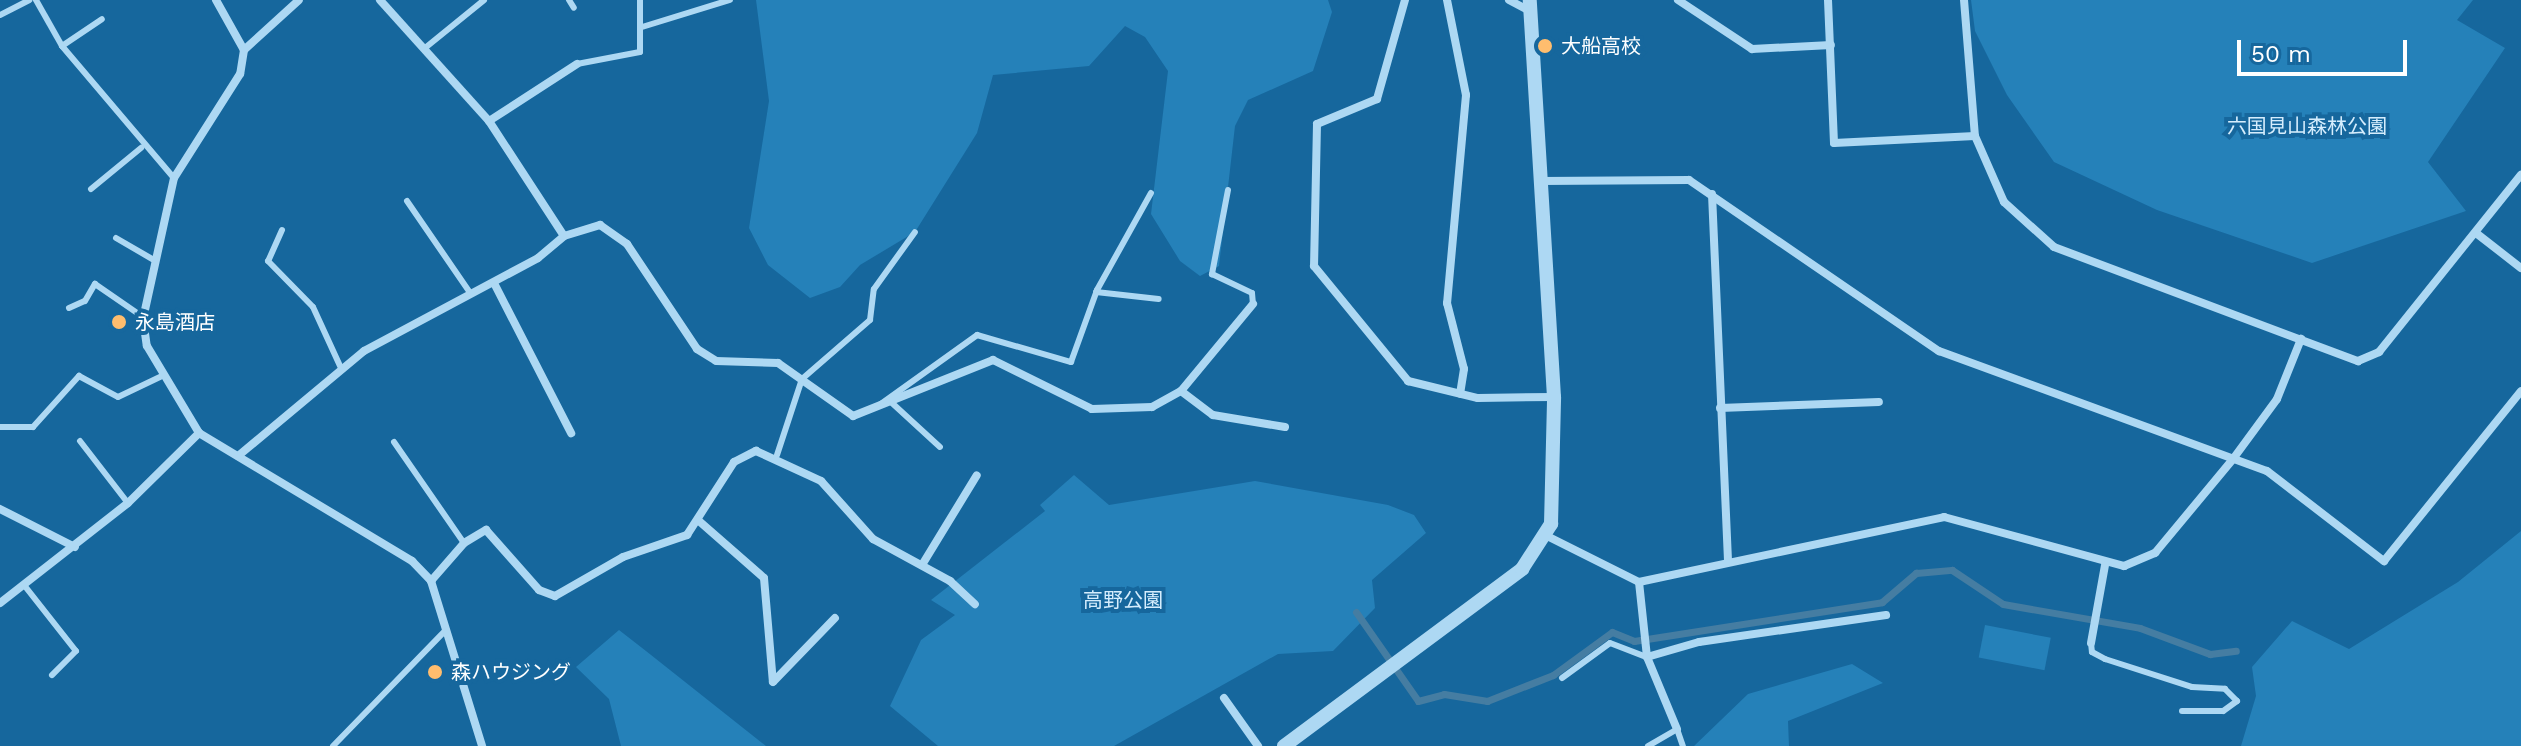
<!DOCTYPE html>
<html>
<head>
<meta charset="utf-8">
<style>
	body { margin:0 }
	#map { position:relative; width:2521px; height:746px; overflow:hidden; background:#16679d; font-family:"Work Sans","Noto Sans JP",sans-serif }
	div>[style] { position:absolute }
	.green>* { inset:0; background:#2581b9; transform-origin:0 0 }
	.stream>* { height:7px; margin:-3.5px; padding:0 3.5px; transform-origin:3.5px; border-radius:3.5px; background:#457da2 }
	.service>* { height:6px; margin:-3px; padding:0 3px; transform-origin:3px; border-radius:3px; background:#add8f3 }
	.minor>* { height:8px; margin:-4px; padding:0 4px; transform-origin:4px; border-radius:4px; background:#add8f3 }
	.tertiary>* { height:14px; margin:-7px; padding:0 7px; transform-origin:7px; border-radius:7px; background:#add8f3 }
	.dots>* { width:22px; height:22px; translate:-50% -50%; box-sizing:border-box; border:4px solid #16679d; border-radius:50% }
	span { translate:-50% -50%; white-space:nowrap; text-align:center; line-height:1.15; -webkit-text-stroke:8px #16679d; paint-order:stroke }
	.poi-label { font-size:20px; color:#fff }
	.left { translate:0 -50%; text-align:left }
	.park-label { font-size:20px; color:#d5edfd }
	.scale { position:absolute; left:2237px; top:40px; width:170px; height:36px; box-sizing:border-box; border:4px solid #fff; border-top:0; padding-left:10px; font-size:24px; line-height:28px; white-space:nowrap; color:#fff; -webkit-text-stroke:6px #16679d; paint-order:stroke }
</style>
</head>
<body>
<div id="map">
	<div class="green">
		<div style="clip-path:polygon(756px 0,1328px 0,1332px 12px,1313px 71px,1248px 100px,1235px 126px,1219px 266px,1200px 276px,1180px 261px,1151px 214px,1168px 71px,1145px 37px,1125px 26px,1089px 66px,993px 75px,977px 133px,915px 232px,860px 265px,840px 287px,810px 298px,768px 265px,749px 228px,769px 101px)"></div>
		<div style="clip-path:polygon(1971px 0,2473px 0,2457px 20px,2505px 48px,2428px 162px,2466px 211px,2312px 263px,2157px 210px,2054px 162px,2007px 95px,1975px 31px)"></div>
		<div style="clip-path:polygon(1074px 475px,1109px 505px,1255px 481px,1388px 505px,1414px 515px,1426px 533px,1372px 580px,1375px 608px,1333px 651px,1278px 654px,1114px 746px,938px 746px,890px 706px,921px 640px,955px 615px,931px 600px,1045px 511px,1040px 505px)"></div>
		<div style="clip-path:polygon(2521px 531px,2521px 746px,2241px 746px,2256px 696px,2252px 667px,2292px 621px,2349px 649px,2458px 582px)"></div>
		<div style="left:1985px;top:625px;width:67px;height:33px;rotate:11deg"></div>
		<div style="clip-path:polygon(619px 630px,646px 651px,766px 746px,621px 746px,609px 699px,576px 667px)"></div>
		<div style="clip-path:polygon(1852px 664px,1883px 683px,1788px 721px,1789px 746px,1694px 746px,1748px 694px)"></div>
	</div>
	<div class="stream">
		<div style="left:1356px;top:612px;width:108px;rotate:55.1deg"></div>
		<div style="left:1418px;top:701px;width:27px;rotate:-15deg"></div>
		<div style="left:1444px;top:694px;width:44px;rotate:9.2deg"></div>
		<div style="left:1487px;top:701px;width:71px;rotate:-21.5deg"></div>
		<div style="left:1553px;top:675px;width:73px;rotate:-36.1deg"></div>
		<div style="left:1612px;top:632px;width:24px;rotate:22deg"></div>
		<div style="left:1634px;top:641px;width:251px;rotate:-8.9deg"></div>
		<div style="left:1882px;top:602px;width:45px;rotate:-40.5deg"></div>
		<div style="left:1916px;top:573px;width:36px;rotate:-5deg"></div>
		<div style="left:1952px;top:570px;width:61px;rotate:33.7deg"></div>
		<div style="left:2003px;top:604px;width:139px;rotate:9.9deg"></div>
		<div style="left:2140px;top:628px;width:75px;rotate:20.4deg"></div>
		<div style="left:2210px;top:654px;width:26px;rotate:-7deg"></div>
	</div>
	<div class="service">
		<div style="left:36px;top:0;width:53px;rotate:60.5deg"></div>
		<div style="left:62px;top:46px;width:173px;rotate:49.7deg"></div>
		<div style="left:569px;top:0;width:9px;rotate:58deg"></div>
		<div style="left:0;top:15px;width:33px;rotate:-27deg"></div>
		<div style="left:642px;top:27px;width:92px;rotate:-17.1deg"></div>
		<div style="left:62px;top:46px;width:48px;rotate:-34deg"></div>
		<div style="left:425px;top:48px;width:76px;rotate:-39.1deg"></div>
		<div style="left:577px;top:64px;width:64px;rotate:-10.8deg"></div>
		<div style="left:640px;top:52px;width:52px;rotate:-90deg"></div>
		<div style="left:91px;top:189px;width:65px;rotate:-39.4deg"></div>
		<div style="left:1228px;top:190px;width:86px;rotate:100.8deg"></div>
		<div style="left:1212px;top:274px;width:44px;rotate:25.4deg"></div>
		<div style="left:1252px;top:293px;width:11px;rotate:85deg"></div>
		<div style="left:407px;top:201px;width:113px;rotate:55.5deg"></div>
		<div style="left:282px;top:230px;width:34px;rotate:114deg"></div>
		<div style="left:268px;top:261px;width:64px;rotate:45.6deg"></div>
		<div style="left:313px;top:307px;width:65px;rotate:65.4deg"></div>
		<div style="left:116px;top:238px;width:44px;rotate:30.1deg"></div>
		<div style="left:1096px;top:292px;width:63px;rotate:6.3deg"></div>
		<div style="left:69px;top:308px;width:17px;rotate:-24deg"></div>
		<div style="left:85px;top:301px;width:20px;rotate:-60deg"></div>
		<div style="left:95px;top:284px;width:58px;rotate:34.5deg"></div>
		<div style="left:892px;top:403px;width:65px;rotate:42.5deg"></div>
		<div style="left:878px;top:406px;width:122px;rotate:-35.6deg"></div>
		<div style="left:977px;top:335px;width:98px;rotate:16deg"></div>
		<div style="left:1071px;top:362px;width:77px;rotate:-70.1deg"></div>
		<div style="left:1097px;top:290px;width:111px;rotate:-60.9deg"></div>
		<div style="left:0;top:427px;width:33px"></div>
		<div style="left:33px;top:427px;width:69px;rotate:-48deg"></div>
		<div style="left:79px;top:376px;width:44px;rotate:28.3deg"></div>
		<div style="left:118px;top:397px;width:47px;rotate:-25.5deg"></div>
		<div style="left:80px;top:441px;width:78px;rotate:52.3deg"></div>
		<div style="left:394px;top:442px;width:123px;rotate:55.3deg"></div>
		<div style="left:777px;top:455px;width:80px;rotate:-71.8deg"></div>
		<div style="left:802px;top:379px;width:90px;rotate:-40.9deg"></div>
		<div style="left:870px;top:320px;width:31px;rotate:-83deg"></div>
		<div style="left:874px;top:289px;width:70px;rotate:-54.3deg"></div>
		<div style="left:24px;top:585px;width:84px;rotate:51.8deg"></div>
		<div style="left:76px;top:651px;width:34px;rotate:135deg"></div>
		<div style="left:2091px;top:643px;width:9px;rotate:84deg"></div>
		<div style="left:2092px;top:652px;width:15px;rotate:28deg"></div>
		<div style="left:2105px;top:659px;width:91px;rotate:17.8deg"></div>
		<div style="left:2192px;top:687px;width:33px;rotate:3deg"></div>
		<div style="left:2225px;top:689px;width:17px;rotate:45deg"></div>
		<div style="left:2237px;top:701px;width:17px;rotate:144deg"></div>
		<div style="left:2223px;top:711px;width:41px;rotate:180deg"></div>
		<div style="left:1562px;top:678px;width:59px;rotate:-36.1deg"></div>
		<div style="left:1610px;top:643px;width:40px;rotate:21deg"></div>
		<div style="left:333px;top:746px;width:161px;rotate:-45.8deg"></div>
		<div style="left:1648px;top:746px;width:34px;rotate:-30deg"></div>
		<div style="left:1677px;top:729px;width:18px;rotate:71deg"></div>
	</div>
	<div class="minor">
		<div style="left:216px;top:0;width:57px;rotate:60.8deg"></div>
		<div style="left:244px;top:50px;width:24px;rotate:99deg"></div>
		<div style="left:240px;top:74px;width:123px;rotate:122.4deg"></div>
		<div style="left:174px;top:178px;width:144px;rotate:102.4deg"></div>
		<div style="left:143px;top:319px;width:27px;rotate:82deg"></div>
		<div style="left:147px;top:346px;width:101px;rotate:59.1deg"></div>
		<div style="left:199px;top:433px;width:249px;rotate:31deg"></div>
		<div style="left:412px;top:561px;width:28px;rotate:46deg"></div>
		<div style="left:431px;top:581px;width:173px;rotate:72.8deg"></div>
		<div style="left:380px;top:0;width:163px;rotate:48deg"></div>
		<div style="left:489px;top:121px;width:137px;rotate:56.9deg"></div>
		<div style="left:1405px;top:0;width:103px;rotate:105.8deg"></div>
		<div style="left:1377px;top:99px;width:65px;rotate:157.4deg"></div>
		<div style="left:1317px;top:124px;width:142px;rotate:91.2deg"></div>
		<div style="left:1314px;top:266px;width:149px;rotate:50.7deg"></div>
		<div style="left:1408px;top:381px;width:72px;rotate:13.7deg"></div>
		<div style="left:1478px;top:398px;width:76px;rotate:-0.8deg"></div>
		<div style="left:1447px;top:0;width:97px;rotate:78.7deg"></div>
		<div style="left:1466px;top:95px;width:209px;rotate:95.2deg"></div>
		<div style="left:1447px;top:303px;width:68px;rotate:75.6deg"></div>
		<div style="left:1464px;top:369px;width:25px;rotate:99deg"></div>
		<div style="left:1509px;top:0;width:24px;rotate:28deg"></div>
		<div style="left:1678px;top:0;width:89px;rotate:33.5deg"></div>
		<div style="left:1752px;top:49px;width:79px;rotate:-2.9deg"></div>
		<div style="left:1828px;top:0;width:143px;rotate:87.6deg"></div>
		<div style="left:1834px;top:143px;width:141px;rotate:-2.8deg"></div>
		<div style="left:1964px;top:0;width:136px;rotate:85.4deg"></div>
		<div style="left:1975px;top:136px;width:72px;rotate:66.3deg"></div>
		<div style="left:2004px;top:202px;width:67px;rotate:42deg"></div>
		<div style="left:2054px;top:247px;width:325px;rotate:20.6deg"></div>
		<div style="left:2358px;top:361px;width:23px;rotate:-23deg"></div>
		<div style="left:2379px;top:352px;width:227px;rotate:-51.3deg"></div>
		<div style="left:244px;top:50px;width:74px;rotate:-42.3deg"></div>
		<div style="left:489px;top:121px;width:105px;rotate:-32.9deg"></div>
		<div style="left:1541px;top:181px;width:148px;rotate:-0.4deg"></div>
		<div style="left:1689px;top:180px;width:303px;rotate:34.4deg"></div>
		<div style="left:1939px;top:351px;width:349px;rotate:20.1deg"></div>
		<div style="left:2267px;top:471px;width:148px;rotate:37.6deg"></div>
		<div style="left:2384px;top:561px;width:218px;rotate:-51.1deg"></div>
		<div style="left:1712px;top:194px;width:366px;rotate:87.5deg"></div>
		<div style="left:2476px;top:233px;width:57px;rotate:37.9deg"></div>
		<div style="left:494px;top:283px;width:169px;rotate:62.8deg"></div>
		<div style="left:1181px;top:391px;width:40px;rotate:37deg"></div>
		<div style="left:1213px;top:415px;width:73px;rotate:9.5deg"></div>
		<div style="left:1720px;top:408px;width:159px;rotate:-2.2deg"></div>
		<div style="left:238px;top:456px;width:164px;rotate:-39.8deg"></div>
		<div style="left:364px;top:351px;width:197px;rotate:-28.1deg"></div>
		<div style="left:538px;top:258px;width:34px;rotate:-40deg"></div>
		<div style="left:564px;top:236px;width:38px;rotate:-17deg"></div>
		<div style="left:600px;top:225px;width:33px;rotate:35deg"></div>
		<div style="left:627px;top:244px;width:126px;rotate:56.3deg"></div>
		<div style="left:697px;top:349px;width:22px;rotate:32deg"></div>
		<div style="left:716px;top:361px;width:62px;rotate:1.8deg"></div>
		<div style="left:778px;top:363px;width:92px;rotate:35.2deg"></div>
		<div style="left:853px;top:416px;width:151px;rotate:-21.8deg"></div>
		<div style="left:993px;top:360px;width:110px;rotate:26.3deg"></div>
		<div style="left:1092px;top:409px;width:60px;rotate:-1.9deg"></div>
		<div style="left:1152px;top:407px;width:33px;rotate:-29deg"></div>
		<div style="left:1181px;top:391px;width:113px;rotate:-50.4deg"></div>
		<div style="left:0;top:509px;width:84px;rotate:26.9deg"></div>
		<div style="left:699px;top:521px;width:86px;rotate:41.2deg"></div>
		<div style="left:764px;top:578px;width:104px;rotate:85.1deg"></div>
		<div style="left:773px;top:682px;width:89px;rotate:-45.9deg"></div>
		<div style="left:1545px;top:535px;width:105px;rotate:26.6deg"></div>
		<div style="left:1639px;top:582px;width:312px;rotate:-12deg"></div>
		<div style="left:1944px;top:517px;width:187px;rotate:15.2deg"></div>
		<div style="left:2124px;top:566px;width:34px;rotate:-23deg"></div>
		<div style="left:2155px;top:553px;width:122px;rotate:-50.3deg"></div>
		<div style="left:2233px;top:459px;width:74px;rotate:-53.7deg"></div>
		<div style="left:2277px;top:399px;width:65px;rotate:-68.2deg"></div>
		<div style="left:922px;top:565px;width:105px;rotate:-58.6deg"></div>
		<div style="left:431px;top:581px;width:50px;rotate:-49deg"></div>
		<div style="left:464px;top:543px;width:26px;rotate:-31deg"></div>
		<div style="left:486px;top:530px;width:80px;rotate:48.5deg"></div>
		<div style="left:539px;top:590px;width:17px;rotate:21deg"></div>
		<div style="left:555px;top:596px;width:78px;rotate:-29.8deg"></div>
		<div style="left:623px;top:557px;width:68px;rotate:-19deg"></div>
		<div style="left:687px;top:535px;width:87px;rotate:-57.2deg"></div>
		<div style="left:734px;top:462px;width:25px;rotate:-27deg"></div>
		<div style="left:756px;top:451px;width:72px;rotate:24.8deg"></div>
		<div style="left:821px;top:481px;width:78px;rotate:48.1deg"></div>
		<div style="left:873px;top:539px;width:88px;rotate:28.6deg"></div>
		<div style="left:950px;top:581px;width:34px;rotate:43deg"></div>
		<div style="left:1639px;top:582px;width:75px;rotate:83.9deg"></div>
		<div style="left:1647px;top:657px;width:78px;rotate:67.4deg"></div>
		<div style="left:0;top:603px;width:162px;rotate:-38deg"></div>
		<div style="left:128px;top:503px;width:100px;rotate:-44.6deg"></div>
		<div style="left:2091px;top:643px;width:79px;rotate:-79.8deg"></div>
		<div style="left:1647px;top:657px;width:54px;rotate:-16.1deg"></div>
		<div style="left:1699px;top:642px;width:189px;rotate:-8.2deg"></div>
		<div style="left:1224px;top:698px;width:59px;rotate:54.7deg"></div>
	</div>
	<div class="tertiary">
		<div style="left:1284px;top:746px;width:297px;rotate:-36.6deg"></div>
		<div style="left:1522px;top:569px;width:54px;rotate:-57.2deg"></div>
		<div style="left:1551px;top:524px;width:127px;rotate:-88.6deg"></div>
		<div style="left:1554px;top:397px;width:398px;rotate:-93.5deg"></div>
	</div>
	<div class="dots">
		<div style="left:1545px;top:46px;background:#ffbd6e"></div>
		<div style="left:119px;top:322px;background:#ffbd6e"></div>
		<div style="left:435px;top:672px;background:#ffbd6e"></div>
	</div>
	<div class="poi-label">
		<span class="left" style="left:1561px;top:46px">大船高校</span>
		<span class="left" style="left:135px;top:322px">永島酒店</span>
		<span class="left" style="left:451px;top:672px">森ハウジング</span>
	</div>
	<div class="park-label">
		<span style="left:2307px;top:126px">六国見山森林公園</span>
		<span style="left:1123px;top:600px">高野公園</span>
	</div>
	<div class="scale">50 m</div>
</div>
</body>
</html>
